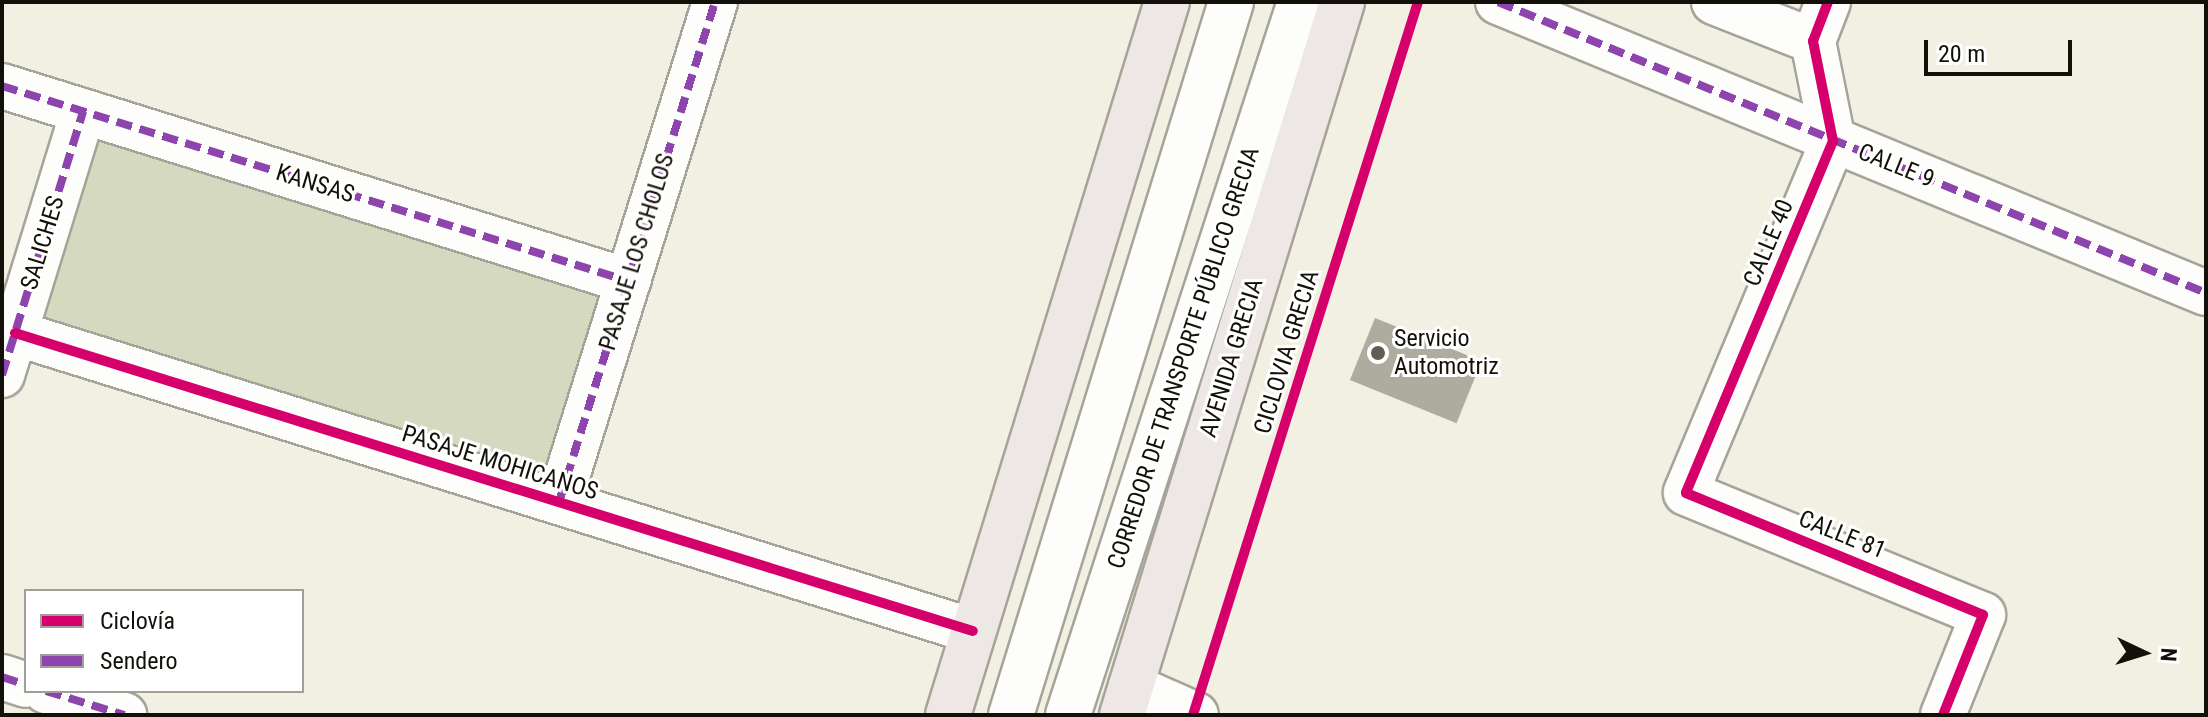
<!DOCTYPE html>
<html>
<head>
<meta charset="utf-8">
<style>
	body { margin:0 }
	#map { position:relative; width:2208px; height:717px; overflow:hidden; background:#f2f0e2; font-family:"Roboto Condensed",sans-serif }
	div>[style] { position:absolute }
	.green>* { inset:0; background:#d5d9c0; transform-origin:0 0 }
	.building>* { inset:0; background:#aeac9f; transform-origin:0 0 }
	.roads { filter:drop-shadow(2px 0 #a6a499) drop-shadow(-2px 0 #a6a499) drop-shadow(0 2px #a6a499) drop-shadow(0 -2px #a6a499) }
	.minor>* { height:44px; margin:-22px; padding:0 22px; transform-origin:22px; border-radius:22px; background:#fdfdfb }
	.major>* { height:44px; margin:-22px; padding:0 22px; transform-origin:22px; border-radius:22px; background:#ede7e5 }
	.quiet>* { height:8px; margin-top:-4px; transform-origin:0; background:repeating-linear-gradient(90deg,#8e44ad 0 16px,transparent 0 24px) }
	.cycleway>* { height:10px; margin:-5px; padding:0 5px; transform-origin:5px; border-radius:5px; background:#d6006c }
	.dots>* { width:22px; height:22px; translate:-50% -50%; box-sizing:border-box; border:4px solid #fff; border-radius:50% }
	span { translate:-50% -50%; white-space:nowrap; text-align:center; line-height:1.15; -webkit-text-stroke:6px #fff; paint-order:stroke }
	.street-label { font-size:24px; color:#121008 }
	.poi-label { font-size:24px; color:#121008 }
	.left { translate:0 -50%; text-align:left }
	.frame { position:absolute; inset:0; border:4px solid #121008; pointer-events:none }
	.legend { position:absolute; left:24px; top:589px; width:280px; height:104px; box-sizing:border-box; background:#fff; border:2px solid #a09f9c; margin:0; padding:10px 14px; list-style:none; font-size:24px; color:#121008 }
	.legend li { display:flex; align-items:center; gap:16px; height:40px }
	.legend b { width:40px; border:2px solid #a09f9c }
	.north { position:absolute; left:2104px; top:613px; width:80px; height:80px; -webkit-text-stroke:6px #fff; paint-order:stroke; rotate:94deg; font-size:22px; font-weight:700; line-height:32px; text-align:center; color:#121008 }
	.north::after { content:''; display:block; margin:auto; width:28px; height:36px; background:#121008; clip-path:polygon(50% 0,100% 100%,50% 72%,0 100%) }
	.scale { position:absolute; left:1924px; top:40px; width:148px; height:36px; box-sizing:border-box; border:4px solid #121008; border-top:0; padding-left:10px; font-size:24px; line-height:28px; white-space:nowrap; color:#121008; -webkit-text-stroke:6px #fff; paint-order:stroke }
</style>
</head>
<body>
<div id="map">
	<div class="green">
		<div style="left:95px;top:133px;width:540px;height:197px;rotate:17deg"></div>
	</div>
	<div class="building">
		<div style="left:1375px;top:318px;width:115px;height:67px;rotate:22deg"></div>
	</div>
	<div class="roads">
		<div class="minor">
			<div style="left:1498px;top:2px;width:765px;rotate:22.34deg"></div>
			<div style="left:1714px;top:2px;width:106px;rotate:21.5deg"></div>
			<div style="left:1828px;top:2px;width:42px;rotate:111deg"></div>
			<div style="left:1813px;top:41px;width:102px;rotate:78.7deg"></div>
			<div style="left:1833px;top:141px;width:381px;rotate:112.7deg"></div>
			<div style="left:1686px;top:493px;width:321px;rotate:22.3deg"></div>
			<div style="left:1983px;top:615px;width:108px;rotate:111.8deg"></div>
			<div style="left:2px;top:86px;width:656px;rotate:17.3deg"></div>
			<div style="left:15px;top:333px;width:1003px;rotate:17.28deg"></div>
			<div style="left:2px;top:375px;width:276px;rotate:-72.9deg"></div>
			<div style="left:559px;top:502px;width:524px;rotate:-72.67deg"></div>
			<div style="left:2px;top:677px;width:25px;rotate:18deg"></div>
			<div style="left:1131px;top:686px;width:71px;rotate:24deg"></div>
			<div style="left:46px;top:691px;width:82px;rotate:17.1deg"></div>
			<div style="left:1011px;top:715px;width:746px;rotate:-72.85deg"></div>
			<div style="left:1068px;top:715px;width:750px;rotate:-71.98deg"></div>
		</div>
		<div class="major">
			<div style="left:948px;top:715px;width:746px;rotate:-72.93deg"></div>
			<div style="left:1122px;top:715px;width:746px;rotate:-72.85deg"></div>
		</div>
	</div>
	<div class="quiet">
		<div style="left:1498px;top:2px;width:765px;rotate:22.34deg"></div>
		<div style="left:2px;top:86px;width:656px;rotate:17.3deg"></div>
		<div style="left:2px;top:375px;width:276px;rotate:-72.9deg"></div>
		<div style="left:559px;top:502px;width:524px;rotate:-72.67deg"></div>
		<div style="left:2px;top:677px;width:25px;rotate:18deg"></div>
		<div style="left:46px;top:691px;width:82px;rotate:17.1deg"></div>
	</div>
	<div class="cycleway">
		<div style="left:1828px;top:2px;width:42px;rotate:111deg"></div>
		<div style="left:1813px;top:41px;width:102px;rotate:78.7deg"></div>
		<div style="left:1833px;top:141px;width:381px;rotate:112.7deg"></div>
		<div style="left:1686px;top:493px;width:321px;rotate:22.3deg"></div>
		<div style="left:1983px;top:615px;width:108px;rotate:111.8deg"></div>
		<div style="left:15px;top:333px;width:1003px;rotate:17.28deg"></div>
		<div style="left:1193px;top:715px;width:748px;rotate:-72.49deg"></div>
	</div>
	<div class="dots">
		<div style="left:1378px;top:353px;background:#605e54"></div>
	</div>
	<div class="street-label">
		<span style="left:1896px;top:166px;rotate:22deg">CALLE 9</span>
		<span style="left:315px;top:184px;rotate:17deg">KANSAS</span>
		<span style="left:43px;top:243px;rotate:-73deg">SALICHES</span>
		<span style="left:1769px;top:243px;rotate:-67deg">CALLE 40</span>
		<span style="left:637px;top:252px;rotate:-73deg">PASAJE LOS CHOLOS</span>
		<span style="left:1287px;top:352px;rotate:-73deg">CICLOVIA GRECIA</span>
		<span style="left:1184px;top:358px;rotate:-72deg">CORREDOR DE TRANSPORTE PÚBLICO GRECIA</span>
		<span style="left:1232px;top:358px;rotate:-73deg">AVENIDA GRECIA</span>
		<span style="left:500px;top:463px;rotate:17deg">PASAJE MOHICANOS</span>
		<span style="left:1842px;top:535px;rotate:22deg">CALLE 81</span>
	</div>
	<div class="poi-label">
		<span class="left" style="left:1394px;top:353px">Servicio<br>Automotriz</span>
	</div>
	<div class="frame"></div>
	<ul class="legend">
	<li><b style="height:10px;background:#d6006c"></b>Ciclovía</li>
	<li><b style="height:10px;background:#8e44ad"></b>Sendero</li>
	</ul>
	<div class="north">N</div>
	<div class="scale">20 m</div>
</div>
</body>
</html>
